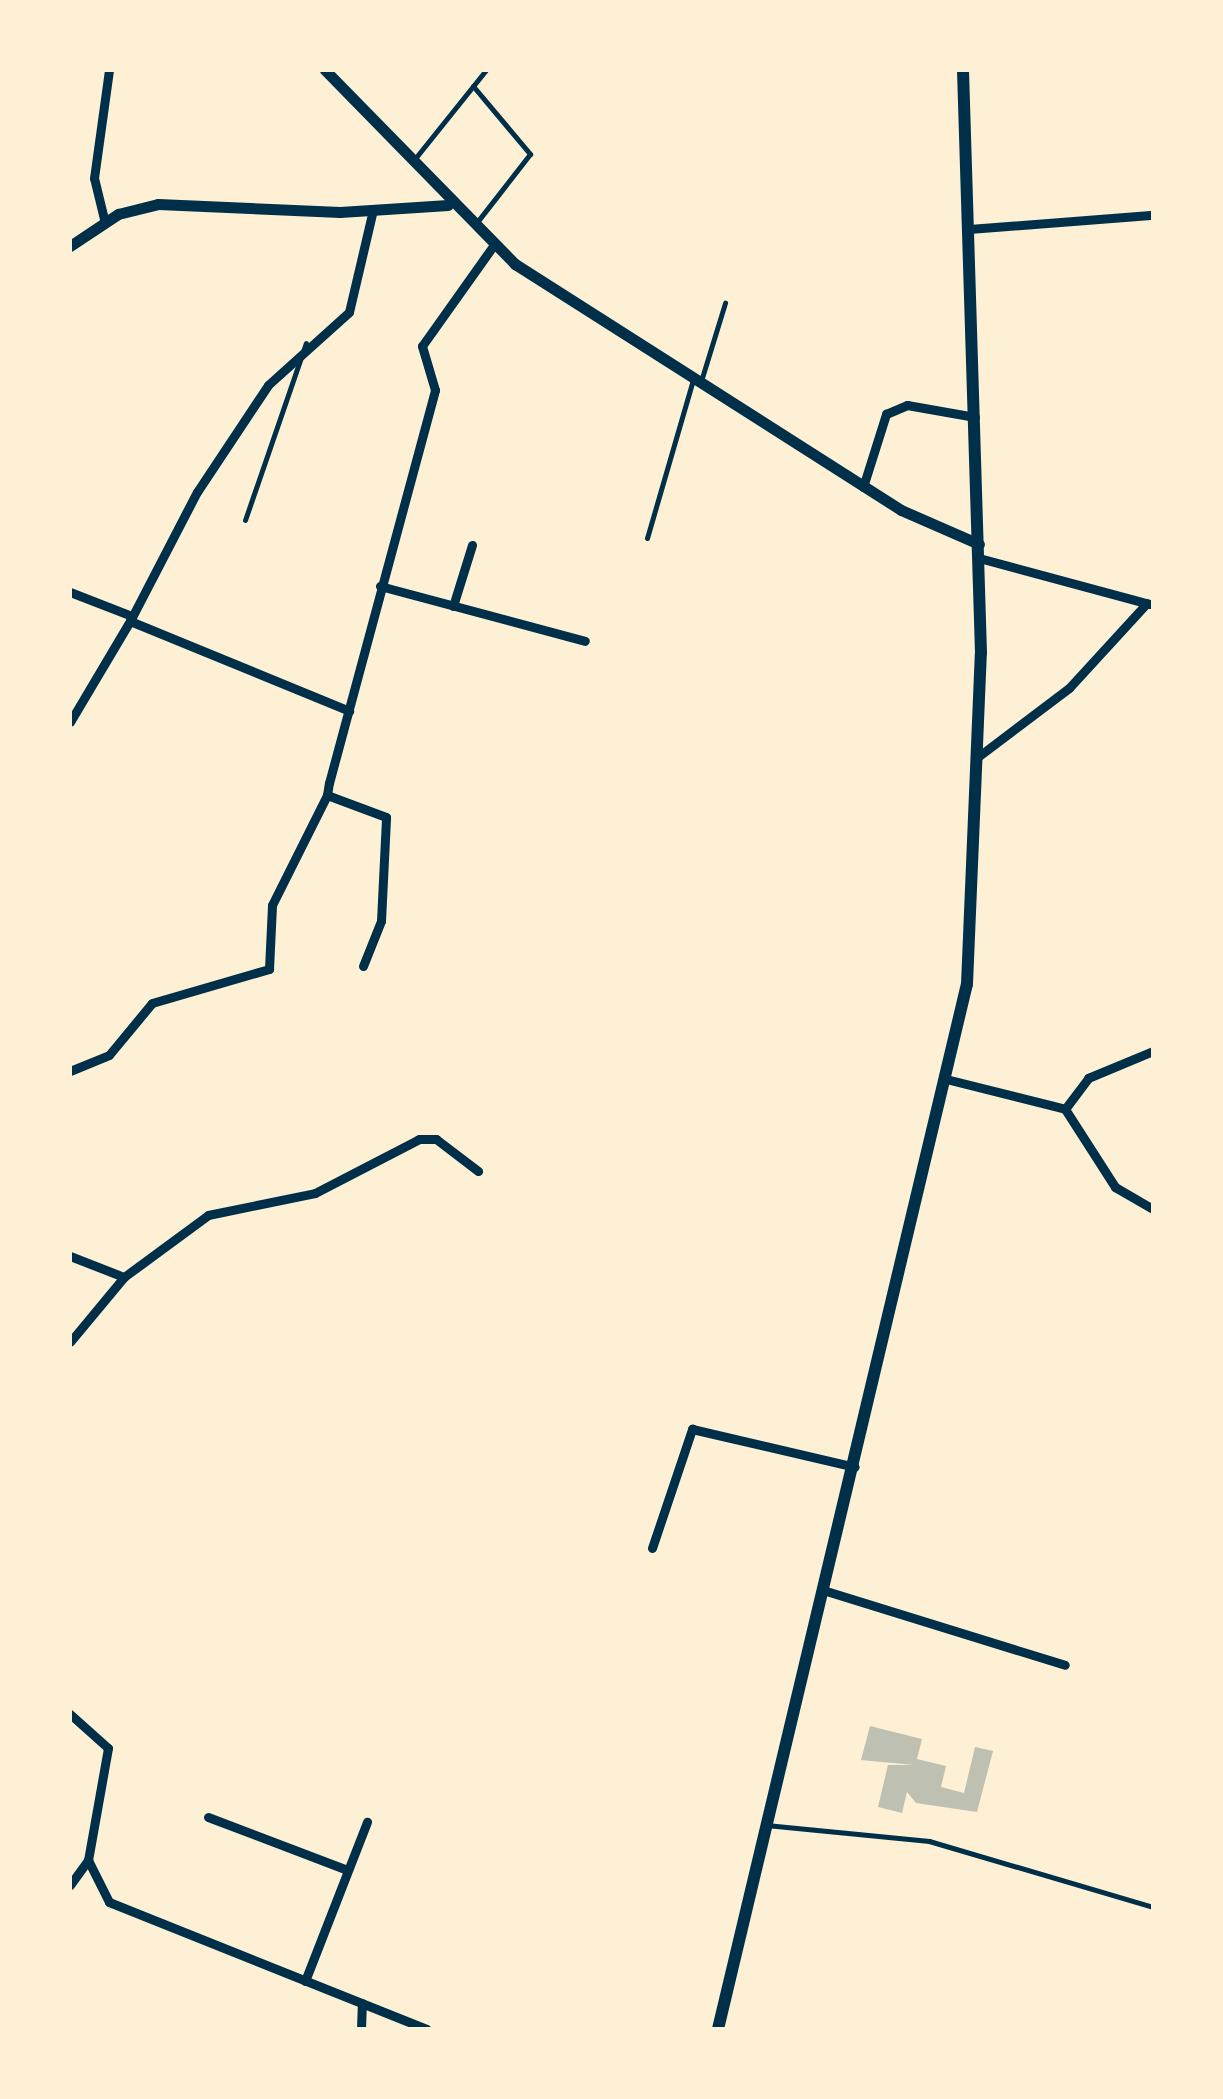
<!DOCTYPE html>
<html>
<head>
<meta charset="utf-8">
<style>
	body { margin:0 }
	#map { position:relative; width:1223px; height:2099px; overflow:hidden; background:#fdf0d5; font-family:Mulish,sans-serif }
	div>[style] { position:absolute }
	.building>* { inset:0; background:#bec0b2 }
	.service>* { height:5px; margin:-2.5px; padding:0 2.5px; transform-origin:2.5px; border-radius:2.5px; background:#003049 }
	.minor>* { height:9px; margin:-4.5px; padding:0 4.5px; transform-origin:4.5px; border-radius:4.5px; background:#003049 }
	.tertiary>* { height:11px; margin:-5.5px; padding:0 5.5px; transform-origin:5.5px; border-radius:5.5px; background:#003049 }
	.secondary>* { height:12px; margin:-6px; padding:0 6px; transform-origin:6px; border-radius:6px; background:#003049 }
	span { translate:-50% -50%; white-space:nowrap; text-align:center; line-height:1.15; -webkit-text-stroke:8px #fdf0d5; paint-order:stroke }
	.frame { position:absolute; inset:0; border:72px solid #fdf0d5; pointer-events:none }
</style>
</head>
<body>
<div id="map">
	<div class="building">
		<div style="clip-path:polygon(870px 1726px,922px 1739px,917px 1759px,946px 1766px,941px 1787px,964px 1793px,975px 1747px,993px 1751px,977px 1812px,916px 1803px,907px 1792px,902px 1813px,878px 1807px,888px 1765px,914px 1765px,861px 1760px)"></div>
	</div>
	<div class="service">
		<div style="left:473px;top:86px;width:89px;rotate:50deg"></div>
		<div style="left:530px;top:154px;width:86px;rotate:127.9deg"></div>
		<div style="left:413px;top:161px;width:117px;rotate:-51.3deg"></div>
		<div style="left:701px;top:381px;width:82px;rotate:-72.9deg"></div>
		<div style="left:245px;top:520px;width:187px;rotate:-71deg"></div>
		<div style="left:647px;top:538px;width:165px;rotate:-73.8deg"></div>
		<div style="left:766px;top:1825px;width:164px;rotate:5.6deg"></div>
		<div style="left:929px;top:1841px;width:234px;rotate:16.4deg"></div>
	</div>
	<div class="minor">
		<div style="left:105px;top:223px;width:46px;rotate:-103.7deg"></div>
		<div style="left:94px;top:178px;width:109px;rotate:-82.1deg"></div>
		<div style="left:969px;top:229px;width:185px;rotate:-4.4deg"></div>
		<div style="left:863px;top:487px;width:77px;rotate:-72.5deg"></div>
		<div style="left:886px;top:414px;width:23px;rotate:-23deg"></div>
		<div style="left:907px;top:405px;width:69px;rotate:10deg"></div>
		<div style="left:979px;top:558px;width:177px;rotate:15.1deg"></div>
		<div style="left:380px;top:586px;width:212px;rotate:15deg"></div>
		<div style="left:70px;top:592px;width:66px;rotate:21.2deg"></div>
		<div style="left:453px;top:606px;width:64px;rotate:-72.7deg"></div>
		<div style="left:130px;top:621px;width:145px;rotate:-62.6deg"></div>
		<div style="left:197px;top:492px;width:128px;rotate:-56.4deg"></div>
		<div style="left:268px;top:385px;width:109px;rotate:-42deg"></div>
		<div style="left:349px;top:312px;width:105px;rotate:-76.8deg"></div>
		<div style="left:70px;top:722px;width:117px;rotate:-59.3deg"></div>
		<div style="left:130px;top:621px;width:237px;rotate:22.3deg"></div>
		<div style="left:979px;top:756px;width:113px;rotate:-37.1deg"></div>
		<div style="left:1069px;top:688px;width:115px;rotate:-47.5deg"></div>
		<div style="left:363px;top:966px;width:48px;rotate:-68.2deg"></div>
		<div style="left:381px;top:921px;width:104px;rotate:-87.2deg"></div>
		<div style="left:386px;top:817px;width:63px;rotate:-159.6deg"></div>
		<div style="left:327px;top:795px;width:12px;rotate:-81deg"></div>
		<div style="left:329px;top:783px;width:407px;rotate:-74.9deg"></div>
		<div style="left:435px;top:390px;width:46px;rotate:-106.5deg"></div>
		<div style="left:422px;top:346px;width:123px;rotate:-54.6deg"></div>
		<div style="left:70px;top:1071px;width:42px;rotate:-22.3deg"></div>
		<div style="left:109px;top:1055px;width:67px;rotate:-50.4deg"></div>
		<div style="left:152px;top:1003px;width:122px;rotate:-16.2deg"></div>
		<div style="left:269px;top:969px;width:64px;rotate:-87.3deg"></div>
		<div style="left:272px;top:905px;width:123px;rotate:-63.4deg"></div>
		<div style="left:946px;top:1079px;width:123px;rotate:14.1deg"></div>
		<div style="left:1065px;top:1109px;width:93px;rotate:57.3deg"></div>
		<div style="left:1115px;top:1187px;width:44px;rotate:30.1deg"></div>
		<div style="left:1065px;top:1109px;width:39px;rotate:-53deg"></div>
		<div style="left:1088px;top:1078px;width:70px;rotate:-22.6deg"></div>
		<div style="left:70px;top:1256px;width:58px;rotate:21.3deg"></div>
		<div style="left:124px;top:1277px;width:104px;rotate:-36.4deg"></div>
		<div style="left:208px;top:1215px;width:109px;rotate:-11.6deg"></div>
		<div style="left:315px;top:1193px;width:117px;rotate:-27.4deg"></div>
		<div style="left:419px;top:1139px;width:17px"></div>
		<div style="left:436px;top:1139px;width:53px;rotate:37.3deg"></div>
		<div style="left:70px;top:1342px;width:85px;rotate:-50.3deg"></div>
		<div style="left:652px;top:1548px;width:126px;rotate:-71.4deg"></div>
		<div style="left:692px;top:1429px;width:167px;rotate:13.1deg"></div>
		<div style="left:823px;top:1590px;width:253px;rotate:17.2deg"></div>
		<div style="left:70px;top:1714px;width:51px;rotate:41.8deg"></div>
		<div style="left:108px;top:1748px;width:114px;rotate:100.1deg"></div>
		<div style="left:88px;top:1860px;width:47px;rotate:63.4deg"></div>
		<div style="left:109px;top:1902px;width:342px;rotate:21.8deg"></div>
		<div style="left:208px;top:1817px;width:147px;rotate:20.8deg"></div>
		<div style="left:70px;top:1885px;width:31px;rotate:-54deg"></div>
		<div style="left:305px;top:1981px;width:171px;rotate:-68.7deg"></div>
		<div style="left:361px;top:2029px;width:26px;rotate:-88deg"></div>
	</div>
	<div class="tertiary">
		<div style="left:325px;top:70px;width:272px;rotate:45.6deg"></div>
		<div style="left:515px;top:264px;width:458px;rotate:32.5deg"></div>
		<div style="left:901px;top:510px;width:85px;rotate:23.6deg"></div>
		<div style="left:70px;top:246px;width:58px;rotate:-33.7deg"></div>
		<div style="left:118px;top:214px;width:41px;rotate:-14deg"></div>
		<div style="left:158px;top:204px;width:182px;rotate:2.5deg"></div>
		<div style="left:340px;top:212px;width:108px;rotate:-3.7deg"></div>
	</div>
	<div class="secondary">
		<div style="left:718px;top:2029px;width:1074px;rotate:-76.6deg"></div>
		<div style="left:967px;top:984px;width:331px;rotate:-87.6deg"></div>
		<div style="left:981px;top:653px;width:583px;rotate:-91.77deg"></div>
	</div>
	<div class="frame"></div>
</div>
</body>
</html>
